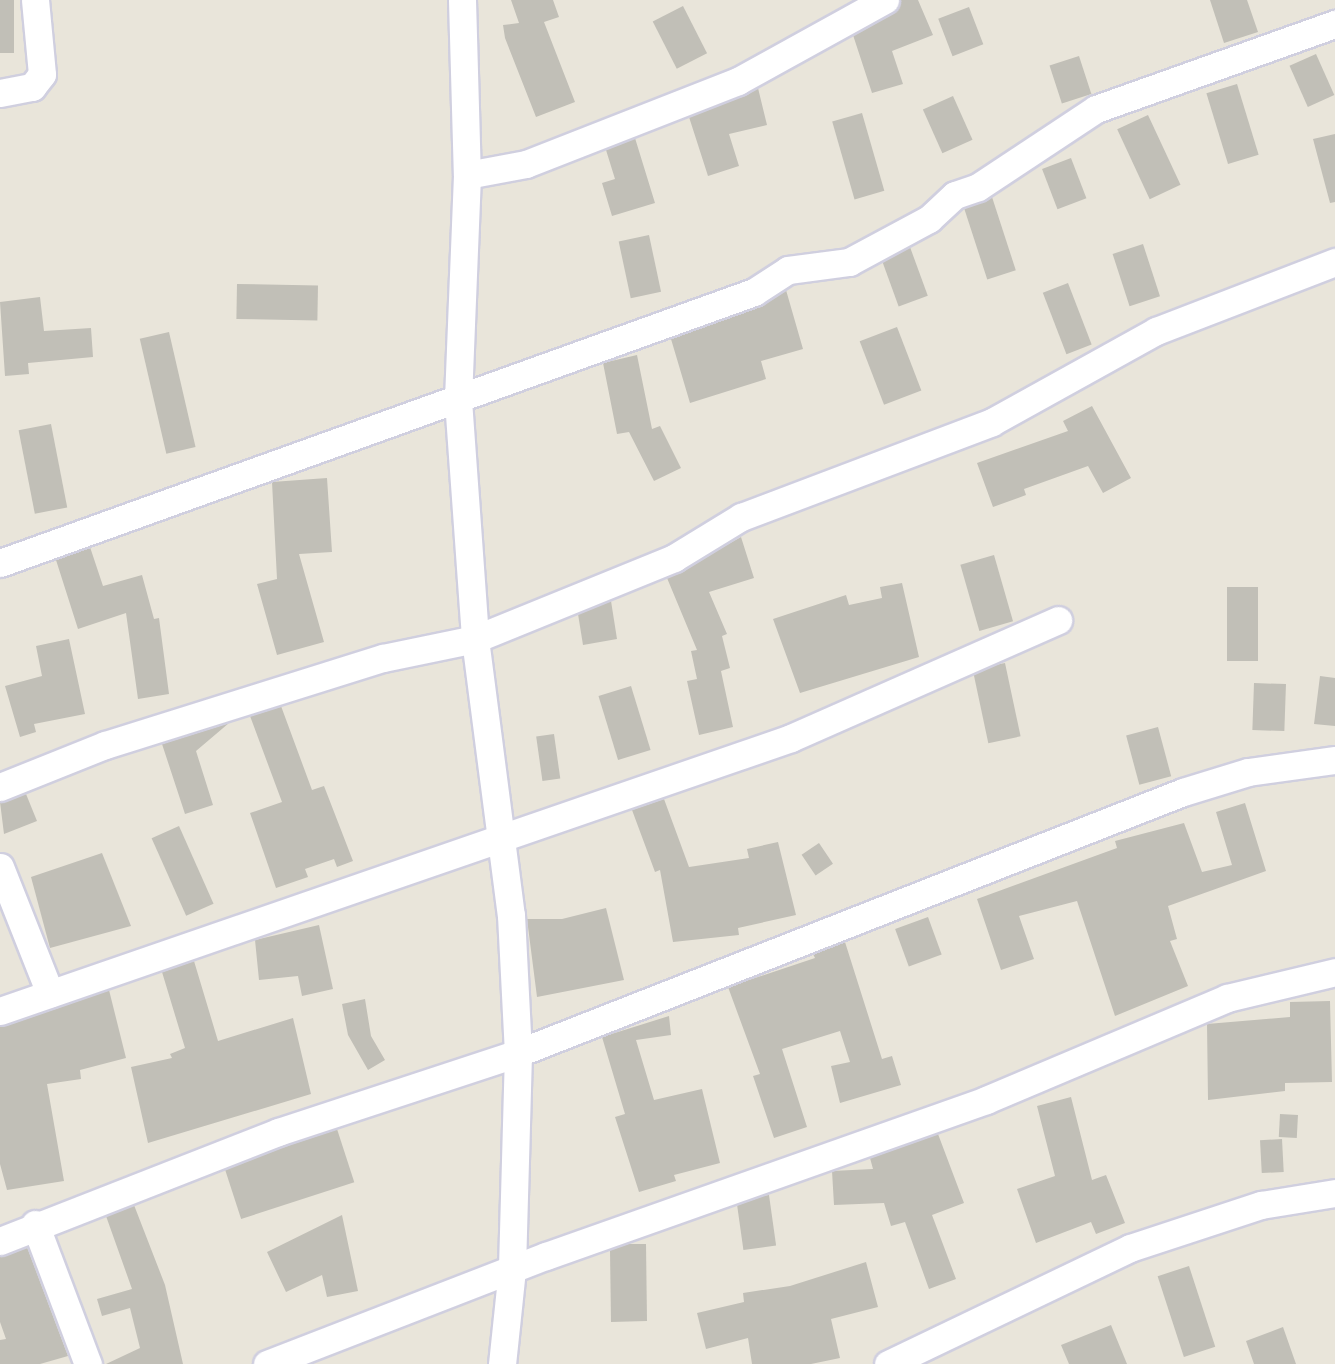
<!DOCTYPE html>
<html>
<head>
<meta charset="utf-8">
<style>
	body { margin:0 }
	#map { position:relative; width:1335px; height:1364px; overflow:hidden; background:#e9e5da; font-family:Mulish,sans-serif }
	div>[style] { position:absolute }
	.building>* { inset:0; background:#c1bfb7; transform-origin:0 0 }
	.roads { filter:drop-shadow(2px 0 #d0cfdf) drop-shadow(-2px 0 #d0cfdf) drop-shadow(0 2px #d0cfdf) drop-shadow(0 -2px #d0cfdf) }
	.minor>* { height:27px; margin:-13.5px; padding:0 13.5px; transform-origin:13.5px; border-radius:13.5px; background:#fff }
	span { translate:-50% -50%; white-space:nowrap; text-align:center; line-height:1.15; -webkit-text-stroke:6px #fff; paint-order:stroke }
</style>
</head>
<body>
<div id="map">
	<div class="building">
		<div style="left:0;top:0;width:14px;height:53px"></div>
		<div style="clip-path:polygon(511px 0,553px 0,559px 17px,544px 22px,575px 102px,536px 117px,505px 38px,503px 25px,519px 23px)"></div>
		<div style="clip-path:polygon(901px 0,918px 0,933px 35px,892px 51px,903px 84px,872px 93px,853px 35px,893px 14px)"></div>
		<div style="clip-path:polygon(1210px 0,1247px 0,1258px 32px,1224px 43px)"></div>
		<div style="left:683px;top:6px;width:53px;height:34px;rotate:63deg"></div>
		<div style="left:969px;top:7px;width:40px;height:33px;rotate:69deg"></div>
		<div style="left:1316px;top:54px;width:45px;height:29px;rotate:66deg"></div>
		<div style="left:1079px;top:56px;width:40px;height:31px;rotate:72deg"></div>
		<div style="left:1237px;top:84px;width:74px;height:32px;rotate:73deg"></div>
		<div style="clip-path:polygon(758px 88px,767px 125px,729px 134px,739px 166px,708px 176px,689px 117px)"></div>
		<div style="left:953px;top:96px;width:48px;height:33px;rotate:66deg"></div>
		<div style="left:862px;top:113px;width:81px;height:31px;rotate:74deg"></div>
		<div style="left:1148px;top:115px;width:77px;height:34px;rotate:65deg"></div>
		<div style="clip-path:polygon(1335px 134px,1335px 202px,1330px 203px,1313px 139px)"></div>
		<div style="clip-path:polygon(635px 138px,655px 203px,612px 216px,602px 183px,615px 179px,606px 150px)"></div>
		<div style="left:1071px;top:158px;width:43px;height:31px;rotate:69deg"></div>
		<div style="left:992px;top:197px;width:77px;height:30px;rotate:72deg"></div>
		<div style="left:649px;top:235px;width:58px;height:31px;rotate:78deg"></div>
		<div style="left:1143px;top:244px;width:55px;height:32px;rotate:72deg"></div>
		<div style="left:910px;top:247px;width:52px;height:31px;rotate:70deg"></div>
		<div style="left:1068px;top:283px;width:66px;height:27px;rotate:69deg"></div>
		<div style="left:237px;top:284px;width:81px;height:35px;rotate:1deg"></div>
		<div style="clip-path:polygon(786px 290px,803px 349px,761px 361px,766px 379px,690px 403px,671px 339px,759px 307px)"></div>
		<div style="clip-path:polygon(40px 297px,44px 331px,91px 328px,93px 357px,28px 363px,29px 374px,5px 376px,0 302px)"></div>
		<div style="left:897px;top:327px;width:68px;height:40px;rotate:69deg"></div>
		<div style="left:169px;top:332px;width:118px;height:30px;rotate:77deg"></div>
		<div style="clip-path:polygon(637px 355px,652px 429px,660px 426px,681px 468px,654px 481px,629px 432px,617px 434px,603px 363px)"></div>
		<div style="clip-path:polygon(1092px 406px,1131px 478px,1103px 493px,1088px 466px,1024px 489px,1026px 495px,993px 507px,977px 463px,1068px 431px,1063px 421px)"></div>
		<div style="left:51px;top:424px;width:85px;height:33px;rotate:79deg"></div>
		<div style="clip-path:polygon(327px 478px,332px 552px,299px 554px,324px 642px,277px 655px,257px 584px,277px 579px,272px 482px)"></div>
		<div style="clip-path:polygon(741px 537px,754px 578px,709px 592px,727px 634px,722px 636px,730px 668px,721px 671px,733px 727px,699px 735px,687px 681px,697px 679px,691px 651px,697px 650px,667px 578px)"></div>
		<div style="clip-path:polygon(90px 547px,103px 586px,142px 575px,154px 619px,159px 618px,169px 694px,138px 699px,126px 613px,78px 629px,56px 560px)"></div>
		<div style="left:994px;top:555px;width:69px;height:35px;rotate:74deg"></div>
		<div style="clip-path:polygon(902px 583px,919px 657px,800px 693px,773px 619px,846px 595px,849px 605px,882px 598px,880px 587px)"></div>
		<div style="left:1227px;top:587px;width:31px;height:74px"></div>
		<div style="clip-path:polygon(611px 601px,617px 639px,583px 645px,578px 614px)"></div>
		<div style="clip-path:polygon(69px 639px,85px 714px,34px 724px,36px 732px,20px 737px,5px 686px,42px 676px,36px 646px)"></div>
		<div style="left:1005px;top:663px;width:75px;height:33px;rotate:78deg"></div>
		<div style="clip-path:polygon(1320px 676px,1335px 678px,1335px 726px,1314px 724px)"></div>
		<div style="left:1254px;top:683px;width:32px;height:47px;rotate:2deg"></div>
		<div style="left:631px;top:686px;width:67px;height:34px;rotate:73deg"></div>
		<div style="clip-path:polygon(281px 706px,312px 790px,324px 786px,353px 861px,337px 867px,334px 859px,305px 869px,308px 877px,276px 888px,250px 813px,282px 802px,250px 716px)"></div>
		<div style="clip-path:polygon(229px 723px,196px 751px,213px 805px,185px 814px,162px 744px)"></div>
		<div style="left:1158px;top:727px;width:51px;height:33px;rotate:75deg"></div>
		<div style="left:554px;top:734px;width:45px;height:18px;rotate:82deg"></div>
		<div style="clip-path:polygon(26px 794px,37px 821px,4px 834px,0 802px)"></div>
		<div style="clip-path:polygon(664px 799px,689px 867px,749px 858px,747px 849px,778px 842px,796px 915px,738px 928px,739px 935px,673px 942px,660px 870px,655px 872px,632px 810px)"></div>
		<div style="clip-path:polygon(1245px 803px,1266px 871px,1168px 906px,1177px 939px,1170px 941px,1188px 986px,1115px 1016px,1077px 901px,1019px 916px,1034px 959px,1001px 970px,977px 899px,1117px 848px,1115px 841px,1184px 823px,1202px 872px,1232px 865px,1216px 812px)"></div>
		<div style="left:179px;top:826px;width:85px;height:30px;rotate:66deg"></div>
		<div style="left:819px;top:843px;width:25px;height:21px;rotate:56deg"></div>
		<div style="clip-path:polygon(102px 853px,131px 926px,50px 948px,31px 877px)"></div>
		<div style="clip-path:polygon(606px 908px,624px 980px,537px 997px,527px 919px,562px 919px)"></div>
		<div style="left:928px;top:917px;width:40px;height:35px;rotate:70deg"></div>
		<div style="clip-path:polygon(319px 925px,333px 989px,302px 996px,298px 976px,259px 980px,255px 940px)"></div>
		<div style="clip-path:polygon(845px 942px,882px 1059px,892px 1056px,901px 1085px,840px 1103px,831px 1066px,850px 1062px,840px 1031px,782px 1049px,807px 1127px,774px 1138px,753px 1076px,760px 1074px,728px 987px,815px 958px,813px 954px)"></div>
		<div style="clip-path:polygon(194px 961px,218px 1041px,293px 1018px,311px 1094px,148px 1143px,131px 1067px,172px 1058px,170px 1054px,185px 1048px,162px 972px)"></div>
		<div style="clip-path:polygon(109px 990px,126px 1058px,80px 1070px,81px 1079px,47px 1084px,64px 1181px,7px 1190px,0 1164px,0 1026px)"></div>
		<div style="clip-path:polygon(365px 999px,371px 1036px,385px 1060px,368px 1070px,348px 1035px,342px 1004px)"></div>
		<div style="clip-path:polygon(1330px 1001px,1332px 1082px,1285px 1083px,1285px 1091px,1208px 1100px,1207px 1024px,1290px 1017px,1290px 1002px)"></div>
		<div style="clip-path:polygon(669px 1016px,671px 1035px,636px 1040px,654px 1100px,702px 1089px,720px 1163px,674px 1175px,676px 1181px,639px 1192px,615px 1117px,625px 1114px,602px 1037px)"></div>
		<div style="clip-path:polygon(1071px 1097px,1092px 1180px,1106px 1175px,1125px 1223px,1096px 1234px,1091px 1222px,1036px 1243px,1017px 1189px,1055px 1176px,1037px 1106px)"></div>
		<div style="left:1280px;top:1114px;width:18px;height:23px;rotate:3deg"></div>
		<div style="left:337px;top:1129px;width:56px;height:119px;rotate:72deg"></div>
		<div style="clip-path:polygon(938px 1134px,964px 1203px,932px 1215px,956px 1279px,929px 1289px,905px 1222px,891px 1226px,884px 1203px,834px 1205px,832px 1171px,873px 1169px,870px 1158px)"></div>
		<div style="left:1282px;top:1139px;width:33px;height:22px;rotate:87deg"></div>
		<div style="left:769px;top:1195px;width:51px;height:33px;rotate:82deg"></div>
		<div style="clip-path:polygon(134px 1205px,165px 1285px,183px 1364px,106px 1364px,140px 1348px,130px 1308px,102px 1316px,97px 1299px,132px 1289px,106px 1216px)"></div>
		<div style="clip-path:polygon(342px 1215px,358px 1291px,327px 1297px,322px 1275px,286px 1292px,267px 1252px)"></div>
		<div style="clip-path:polygon(627px 1244px,646px 1244px,647px 1321px,611px 1322px,610px 1250px)"></div>
		<div style="clip-path:polygon(27px 1247px,68px 1356px,40px 1364px,0 1364px,0 1340px,6px 1339px,0 1322px,0 1256px)"></div>
		<div style="clip-path:polygon(866px 1262px,878px 1307px,831px 1319px,840px 1358px,811px 1364px,752px 1364px,748px 1338px,706px 1349px,697px 1313px,744px 1302px,743px 1293px,790px 1286px)"></div>
		<div style="left:1189px;top:1266px;width:85px;height:33px;rotate:72deg"></div>
		<div style="clip-path:polygon(1111px 1325px,1127px 1364px,1069px 1364px,1061px 1345px)"></div>
		<div style="clip-path:polygon(1283px 1327px,1296px 1364px,1254px 1364px,1246px 1341px)"></div>
	</div>
	<div class="roads">
		<div class="minor">
			<div style="left:462px;top:0;width:175px;rotate:88.4deg"></div>
			<div style="left:467px;top:175px;width:225px;rotate:92.3deg"></div>
			<div style="left:458px;top:400px;width:240px;rotate:85.9deg"></div>
			<div style="left:475px;top:639px;width:278px;rotate:82.6deg"></div>
			<div style="left:511px;top:915px;width:138px;rotate:87.1deg"></div>
			<div style="left:518px;top:1053px;width:216px;rotate:91.6deg"></div>
			<div style="left:512px;top:1269px;width:96px;rotate:96deg"></div>
			<div style="left:0;top:93px;width:33px;rotate:-11deg"></div>
			<div style="left:32px;top:87px;width:16px;rotate:-52deg"></div>
			<div style="left:42px;top:74px;width:74px;rotate:-95.4deg"></div>
			<div style="left:467px;top:175px;width:60px;rotate:-10.6deg"></div>
			<div style="left:526px;top:164px;width:228px;rotate:-21.4deg"></div>
			<div style="left:738px;top:81px;width:168px;rotate:-28.9deg"></div>
			<div style="left:0;top:563px;width:801px;rotate:-19.77deg"></div>
			<div style="left:754px;top:292px;width:40px;rotate:-32.9deg"></div>
			<div style="left:788px;top:270px;width:62px;rotate:-7.5deg"></div>
			<div style="left:849px;top:262px;width:91px;rotate:-28.3deg"></div>
			<div style="left:929px;top:219px;width:35px;rotate:-43deg"></div>
			<div style="left:955px;top:195px;width:24px;rotate:-19deg"></div>
			<div style="left:978px;top:187px;width:141px;rotate:-33.5deg"></div>
			<div style="left:1096px;top:109px;width:254px;rotate:-19.6deg"></div>
			<div style="left:0;top:787px;width:113px;rotate:-21.8deg"></div>
			<div style="left:105px;top:745px;width:291px;rotate:-17.4deg"></div>
			<div style="left:383px;top:658px;width:94px;rotate:-11.7deg"></div>
			<div style="left:475px;top:639px;width:215px;rotate:-22.1deg"></div>
			<div style="left:674px;top:558px;width:79px;rotate:-31.5deg"></div>
			<div style="left:741px;top:517px;width:268px;rotate:-20.7deg"></div>
			<div style="left:992px;top:422px;width:188px;rotate:-29deg"></div>
			<div style="left:1156px;top:331px;width:192px;rotate:-21.1deg"></div>
			<div style="left:0;top:867px;width:136px;rotate:68.4deg"></div>
			<div style="left:0;top:1011px;width:837px;rotate:-19.04deg"></div>
			<div style="left:791px;top:738px;width:292px;rotate:-23.8deg"></div>
			<div style="left:35px;top:1224px;width:150px;rotate:69.3deg"></div>
			<div style="left:0;top:1241px;width:299px;rotate:-21.4deg"></div>
			<div style="left:278px;top:1132px;width:253px;rotate:-18.2deg"></div>
			<div style="left:518px;top:1053px;width:714px;rotate:-21.43deg"></div>
			<div style="left:1183px;top:792px;width:68px;rotate:-17.1deg"></div>
			<div style="left:1248px;top:772px;width:88px;rotate:-7.9deg"></div>
			<div style="left:267px;top:1364px;width:299px;rotate:-21.2deg"></div>
			<div style="left:546px;top:1256px;width:467px;rotate:-19.5deg"></div>
			<div style="left:986px;top:1100px;width:262px;rotate:-22.9deg"></div>
			<div style="left:1227px;top:998px;width:111px;rotate:-13.5deg"></div>
			<div style="left:888px;top:1364px;width:268px;rotate:-25.6deg"></div>
			<div style="left:1130px;top:1248px;width:138px;rotate:-18.2deg"></div>
			<div style="left:1261px;top:1205px;width:75px;rotate:-9.2deg"></div>
		</div>
	</div>
</div>
</body>
</html>
